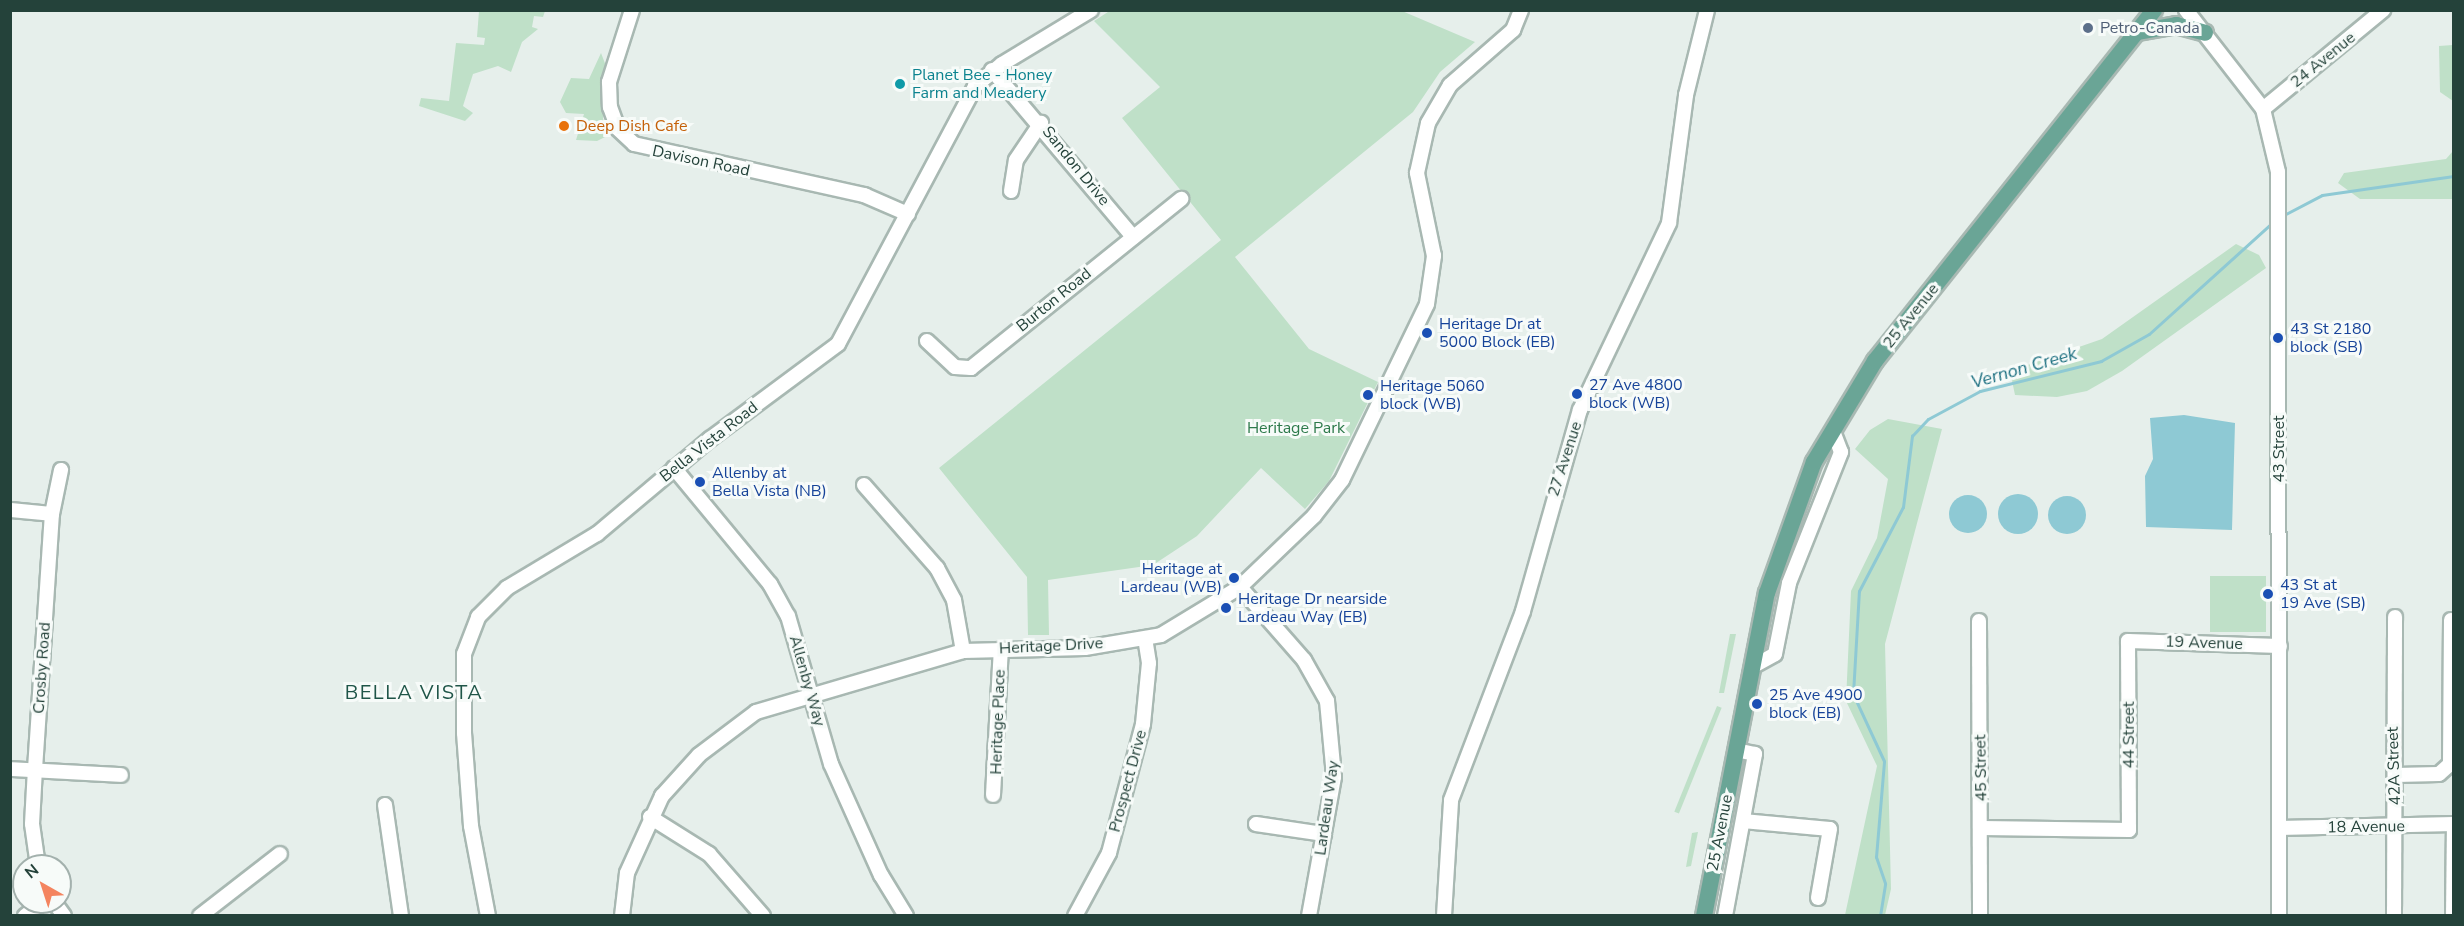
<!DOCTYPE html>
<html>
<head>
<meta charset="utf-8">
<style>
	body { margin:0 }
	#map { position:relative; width:2464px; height:926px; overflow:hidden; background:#e6efeb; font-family:"Nunito Sans",sans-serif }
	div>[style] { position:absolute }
	.green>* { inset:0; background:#bfe0c8; transform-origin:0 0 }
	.water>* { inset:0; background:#8ec9d4 }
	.round { border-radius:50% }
	.stream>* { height:3px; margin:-1.5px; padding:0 1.5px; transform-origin:1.5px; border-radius:1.5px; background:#8ec9d4 }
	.roads { filter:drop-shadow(2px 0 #a8b8b2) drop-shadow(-2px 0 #a8b8b2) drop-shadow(0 2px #a8b8b2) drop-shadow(0 -2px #a8b8b2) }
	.minor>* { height:14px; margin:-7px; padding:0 7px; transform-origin:7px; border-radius:7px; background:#fff }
	.major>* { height:16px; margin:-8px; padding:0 8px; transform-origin:8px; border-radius:8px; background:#6aa596 }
	.dots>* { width:16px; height:16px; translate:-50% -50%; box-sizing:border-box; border:3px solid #f7fbf9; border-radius:50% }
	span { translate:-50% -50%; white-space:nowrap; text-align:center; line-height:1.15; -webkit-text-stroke:6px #f7fbf9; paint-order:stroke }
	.service-label { font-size:16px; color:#4e5e75 }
	.left { translate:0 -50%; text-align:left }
	.street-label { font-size:16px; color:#24423a }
	.culture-label { font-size:16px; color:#0d838f }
	.food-label { font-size:16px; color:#c56008 }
	.transit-label { font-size:16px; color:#164399 }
	.right { translate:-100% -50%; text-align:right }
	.park-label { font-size:16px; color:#2d7a4b }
	.water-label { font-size:18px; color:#1c6f80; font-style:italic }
	.quarter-label { font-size:20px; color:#1f5548; letter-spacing:1.5px }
	.frame { position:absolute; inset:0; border:12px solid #24423a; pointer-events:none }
	.north { position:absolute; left:12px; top:854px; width:60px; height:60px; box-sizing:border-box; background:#f7fbf9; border:2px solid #a3b1ad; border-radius:50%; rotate:321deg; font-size:16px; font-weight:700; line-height:24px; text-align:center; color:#24423a }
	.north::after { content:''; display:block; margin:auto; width:21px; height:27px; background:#f4845f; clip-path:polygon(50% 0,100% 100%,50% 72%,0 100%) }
</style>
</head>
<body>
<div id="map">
	<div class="green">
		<div style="clip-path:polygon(1111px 10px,1402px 11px,1475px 42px,1440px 72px,1413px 112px,1235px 257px,1309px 349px,1378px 382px,1329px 481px,1305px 509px,1261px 468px,1197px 536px,1153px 565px,1048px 580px,1049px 635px,1028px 635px,1027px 577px,939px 468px,1221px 240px,1122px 118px,1160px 87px,1094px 21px)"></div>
		<div style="clip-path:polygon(479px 11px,545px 11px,543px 17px,534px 16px,532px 27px,538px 29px,522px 42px,511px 72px,498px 66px,473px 74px,463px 106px,473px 113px,465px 121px,419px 106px,421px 98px,449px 101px,456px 43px,484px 45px,485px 38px,477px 37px)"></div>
		<div style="clip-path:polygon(2453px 45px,2454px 45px,2453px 101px,2440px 92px,2439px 46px)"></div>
		<div style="clip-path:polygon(601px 53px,606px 66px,603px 119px,611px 134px,597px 141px,576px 140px,584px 114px,566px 113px,560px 102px,571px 78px,589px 79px)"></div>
		<div style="clip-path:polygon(2453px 151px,2453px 199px,2360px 199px,2338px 183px,2344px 173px,2446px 159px)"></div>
		<div style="clip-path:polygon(2236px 244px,2259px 255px,2266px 268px,2122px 371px,2087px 391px,2057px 397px,2015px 395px,2010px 371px,2102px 339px)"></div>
		<div style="clip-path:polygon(1888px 419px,1942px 429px,1885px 644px,1891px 889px,1885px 915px,1845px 915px,1877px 766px,1846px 701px,1851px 591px,1877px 538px,1888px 479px,1855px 449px,1870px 430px)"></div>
		<div style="left:2266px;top:576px;width:56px;height:56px;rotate:90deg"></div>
		<div style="clip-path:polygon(1730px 634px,1736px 634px,1724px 693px,1719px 693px)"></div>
		<div style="left:1717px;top:706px;width:5px;height:114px;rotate:22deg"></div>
		<div style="clip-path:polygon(1698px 832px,1691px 866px,1686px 867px,1692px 833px)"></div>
	</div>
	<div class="water">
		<div style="clip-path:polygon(2184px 415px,2235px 423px,2232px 530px,2146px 527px,2145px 476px,2153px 459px,2150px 418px)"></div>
		<div class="round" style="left:1998px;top:494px;width:40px;height:40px"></div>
		<div class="round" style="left:1949px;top:495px;width:38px;height:38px"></div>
		<div class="round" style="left:2048px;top:496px;width:38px;height:38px"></div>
	</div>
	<div class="stream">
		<div style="left:2282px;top:216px;width:45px;rotate:-27.7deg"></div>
		<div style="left:2322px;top:195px;width:133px;rotate:-8.2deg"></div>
		<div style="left:1880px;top:916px;width:33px;rotate:-81deg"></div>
		<div style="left:1885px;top:883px;width:28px;rotate:-109deg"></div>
		<div style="left:1876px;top:857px;width:96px;rotate:-85.2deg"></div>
		<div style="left:1884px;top:761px;width:74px;rotate:-114.8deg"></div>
		<div style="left:1853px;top:694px;width:103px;rotate:-86.7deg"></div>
		<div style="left:1859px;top:591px;width:95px;rotate:-62.4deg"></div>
		<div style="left:1903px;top:507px;width:72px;rotate:-82.8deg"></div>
		<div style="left:1912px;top:436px;width:23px;rotate:-47deg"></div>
		<div style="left:1928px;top:419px;width:59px;rotate:-28.3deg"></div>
		<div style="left:1980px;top:391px;width:125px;rotate:-13.9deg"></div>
		<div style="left:2101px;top:361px;width:55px;rotate:-29.4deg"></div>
		<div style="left:2149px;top:334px;width:169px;rotate:-42.1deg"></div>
	</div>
	<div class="roads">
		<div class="minor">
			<div style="left:632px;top:10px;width:76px;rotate:107.7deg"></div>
			<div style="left:609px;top:82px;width:25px;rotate:88deg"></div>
			<div style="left:610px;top:107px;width:23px;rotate:70deg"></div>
			<div style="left:618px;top:129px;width:22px;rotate:43deg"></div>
			<div style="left:634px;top:144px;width:236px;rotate:12.5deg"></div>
			<div style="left:864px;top:195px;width:48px;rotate:23.4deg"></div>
			<div style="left:2186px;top:10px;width:125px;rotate:52.1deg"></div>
			<div style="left:2263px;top:109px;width:65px;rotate:76.6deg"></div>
			<div style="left:2278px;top:172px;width:744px;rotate:89.92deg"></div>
			<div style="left:992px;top:70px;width:219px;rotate:49.8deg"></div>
			<div style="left:2263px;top:109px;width:156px;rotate:-39.5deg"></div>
			<div style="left:1011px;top:191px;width:31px;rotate:-81deg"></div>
			<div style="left:1016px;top:160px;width:45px;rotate:-56deg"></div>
			<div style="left:927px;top:341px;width:38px;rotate:43deg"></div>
			<div style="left:955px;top:367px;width:16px;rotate:4deg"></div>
			<div style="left:971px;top:368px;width:270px;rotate:-38.8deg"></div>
			<div style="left:674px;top:468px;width:151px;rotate:50.4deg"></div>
			<div style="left:770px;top:584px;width:37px;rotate:61deg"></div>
			<div style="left:788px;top:616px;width:154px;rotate:73.8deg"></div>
			<div style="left:831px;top:764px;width:122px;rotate:65.8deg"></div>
			<div style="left:881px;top:875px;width:48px;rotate:58.6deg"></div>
			<div style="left:864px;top:485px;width:111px;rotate:48.7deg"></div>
			<div style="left:937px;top:568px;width:36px;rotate:62deg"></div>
			<div style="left:954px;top:600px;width:52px;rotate:80deg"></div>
			<div style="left:10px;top:510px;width:42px;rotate:5.4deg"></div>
			<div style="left:1240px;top:587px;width:97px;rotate:48.8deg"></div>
			<div style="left:1304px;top:660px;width:47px;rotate:60.7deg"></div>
			<div style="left:1327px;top:701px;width:76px;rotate:84.7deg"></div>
			<div style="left:1334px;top:777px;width:141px;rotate:100.2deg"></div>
			<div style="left:1979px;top:621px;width:295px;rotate:89.8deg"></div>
			<div style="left:1752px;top:667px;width:26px;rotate:-29deg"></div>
			<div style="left:1775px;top:654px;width:72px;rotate:-78.8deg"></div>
			<div style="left:1789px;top:583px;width:141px;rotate:-68.3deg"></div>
			<div style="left:1841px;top:452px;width:19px;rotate:-111deg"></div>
			<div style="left:10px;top:769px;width:111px;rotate:3.1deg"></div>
			<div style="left:2396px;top:775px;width:43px;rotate:-1.3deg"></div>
			<div style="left:2439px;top:774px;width:15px;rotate:-42deg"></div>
			<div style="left:2450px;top:764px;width:144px;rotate:-89.6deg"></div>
			<div style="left:993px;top:795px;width:146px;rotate:-86.9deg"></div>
			<div style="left:385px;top:805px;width:112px;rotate:81.8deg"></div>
			<div style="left:650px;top:817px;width:70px;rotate:32.1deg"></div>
			<div style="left:709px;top:854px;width:82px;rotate:48.9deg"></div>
			<div style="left:1743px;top:821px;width:87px;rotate:5.3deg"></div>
			<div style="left:1830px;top:829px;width:70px;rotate:99.9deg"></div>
			<div style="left:1256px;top:824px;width:69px;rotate:8.4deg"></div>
			<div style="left:1982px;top:828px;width:147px;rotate:0.8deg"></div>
			<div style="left:2129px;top:830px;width:189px;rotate:-90.3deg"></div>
			<div style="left:2128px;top:641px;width:152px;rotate:1.9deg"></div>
			<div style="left:2279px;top:828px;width:175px;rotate:-1.3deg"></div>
			<div style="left:38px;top:866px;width:42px;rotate:-98.1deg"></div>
			<div style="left:32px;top:824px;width:55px;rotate:-86.9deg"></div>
			<div style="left:35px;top:769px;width:256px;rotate:-86.2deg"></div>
			<div style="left:52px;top:514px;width:45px;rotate:-78.4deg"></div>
			<div style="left:54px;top:902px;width:17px;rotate:54deg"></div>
			<div style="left:25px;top:916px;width:23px;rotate:-38deg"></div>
			<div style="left:200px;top:916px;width:101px;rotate:-37.8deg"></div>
			<div style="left:488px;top:916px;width:92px;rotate:-100.7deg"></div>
			<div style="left:471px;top:826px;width:93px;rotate:-94.3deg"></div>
			<div style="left:464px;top:733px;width:79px;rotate:-90deg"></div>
			<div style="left:464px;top:654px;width:40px;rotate:-69deg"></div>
			<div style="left:478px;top:617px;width:41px;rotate:-45deg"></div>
			<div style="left:507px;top:588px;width:105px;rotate:-31deg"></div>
			<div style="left:597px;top:534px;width:148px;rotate:-40.1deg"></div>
			<div style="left:710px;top:439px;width:159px;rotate:-36.6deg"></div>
			<div style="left:838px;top:344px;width:292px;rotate:-62deg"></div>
			<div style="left:975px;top:86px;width:35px;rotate:-39deg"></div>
			<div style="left:1002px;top:64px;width:104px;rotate:-31.2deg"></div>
			<div style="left:622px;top:916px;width:43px;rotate:-83.4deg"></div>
			<div style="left:627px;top:873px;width:85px;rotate:-65.6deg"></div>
			<div style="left:662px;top:796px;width:55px;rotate:-47.9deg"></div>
			<div style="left:699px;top:755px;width:71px;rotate:-37deg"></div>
			<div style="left:756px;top:712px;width:216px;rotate:-16.4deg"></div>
			<div style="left:963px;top:651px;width:122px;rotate:-1.4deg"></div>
			<div style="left:1085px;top:648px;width:77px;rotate:-9.7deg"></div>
			<div style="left:1161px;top:635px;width:92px;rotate:-31.3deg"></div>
			<div style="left:1240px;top:587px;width:103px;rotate:-43.8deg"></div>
			<div style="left:1314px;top:516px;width:46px;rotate:-52.1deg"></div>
			<div style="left:1342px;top:480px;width:195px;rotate:-64.2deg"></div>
			<div style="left:1427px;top:304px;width:49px;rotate:-81.7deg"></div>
			<div style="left:1434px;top:256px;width:85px;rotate:-101.6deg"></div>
			<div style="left:1417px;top:173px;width:51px;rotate:-77.6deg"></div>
			<div style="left:1428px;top:123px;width:44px;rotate:-59.9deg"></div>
			<div style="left:1450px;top:85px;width:84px;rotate:-41.1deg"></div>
			<div style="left:1513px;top:30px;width:22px;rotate:-68deg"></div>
			<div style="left:1075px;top:916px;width:72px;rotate:-61.6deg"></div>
			<div style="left:1109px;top:853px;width:133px;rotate:-75.2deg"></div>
			<div style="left:1143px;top:724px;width:61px;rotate:-84.4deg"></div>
			<div style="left:1149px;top:663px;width:25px;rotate:-99deg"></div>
			<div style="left:1444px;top:916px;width:116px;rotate:-86.5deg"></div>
			<div style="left:1451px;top:800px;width:202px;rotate:-69.1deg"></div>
			<div style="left:1523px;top:611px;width:209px;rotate:-74.2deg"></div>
			<div style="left:1580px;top:410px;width:207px;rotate:-64.5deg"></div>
			<div style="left:1669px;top:223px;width:129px;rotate:-82.4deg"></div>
			<div style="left:1686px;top:95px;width:88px;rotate:-76.1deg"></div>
			<div style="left:1725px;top:916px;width:165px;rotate:-79.5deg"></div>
			<div style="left:1755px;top:754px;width:19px;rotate:-168deg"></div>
			<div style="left:2394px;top:916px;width:299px;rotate:-89.8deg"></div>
			<div style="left:2453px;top:916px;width:89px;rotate:-89.4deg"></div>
		</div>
		<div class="major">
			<div style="left:2137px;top:32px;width:40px;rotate:-10deg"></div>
			<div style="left:2176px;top:25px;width:30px;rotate:15deg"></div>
			<div style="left:1704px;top:916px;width:329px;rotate:-79deg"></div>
			<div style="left:1767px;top:593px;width:139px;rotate:-70.3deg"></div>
			<div style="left:1814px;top:462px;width:118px;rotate:-58.9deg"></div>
			<div style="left:1875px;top:361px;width:448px;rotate:-51.5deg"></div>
		</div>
	</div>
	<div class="dots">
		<div style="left:2088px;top:28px;background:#5c6f8a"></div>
		<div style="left:900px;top:84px;background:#0f9aa8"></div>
		<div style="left:564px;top:126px;background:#e8710a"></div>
		<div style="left:1427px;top:333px;background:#1a4fb4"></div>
		<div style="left:2278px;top:338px;background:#1a4fb4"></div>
		<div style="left:1577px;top:394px;background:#1a4fb4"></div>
		<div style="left:1368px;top:395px;background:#1a4fb4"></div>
		<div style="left:700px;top:482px;background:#1a4fb4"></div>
		<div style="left:1234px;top:578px;background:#1a4fb4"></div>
		<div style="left:2268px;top:594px;background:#1a4fb4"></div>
		<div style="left:1226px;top:608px;background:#1a4fb4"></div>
		<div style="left:1757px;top:704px;background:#1a4fb4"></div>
	</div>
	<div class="service-label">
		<span class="left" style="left:2100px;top:28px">Petro-Canada</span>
	</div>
	<div class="street-label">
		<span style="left:2323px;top:60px;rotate:-39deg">24 Avenue</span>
		<span style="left:701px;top:161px;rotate:12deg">Davison Road</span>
		<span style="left:1076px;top:166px;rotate:51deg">Sandon Drive</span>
		<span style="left:1054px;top:300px;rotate:-39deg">Burton Road</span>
		<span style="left:1911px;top:316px;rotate:-51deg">25 Avenue</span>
		<span style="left:709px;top:442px;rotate:-38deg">Bella Vista Road</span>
		<span style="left:2279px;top:449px;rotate:-90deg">43 Street</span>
		<span style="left:1565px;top:459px;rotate:-72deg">27 Avenue</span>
		<span style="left:2204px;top:643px;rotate:2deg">19 Avenue</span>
		<span style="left:1051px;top:646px;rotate:-3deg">Heritage Drive</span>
		<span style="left:42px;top:668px;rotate:-86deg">Crosby Road</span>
		<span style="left:807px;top:681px;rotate:74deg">Allenby Way</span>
		<span style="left:998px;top:722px;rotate:-88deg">Heritage Place</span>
		<span style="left:2129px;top:735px;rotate:-90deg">44 Street</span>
		<span style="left:2394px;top:766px;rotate:-92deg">42A Street</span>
		<span style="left:1981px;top:768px;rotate:-91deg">45 Street</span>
		<span style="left:1128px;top:781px;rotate:-75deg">Prospect Drive</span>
		<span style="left:1327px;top:808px;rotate:-82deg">Lardeau Way</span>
		<span style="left:2366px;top:827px;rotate:-1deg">18 Avenue</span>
		<span style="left:1720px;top:833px;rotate:-79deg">25 Avenue</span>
	</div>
	<div class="culture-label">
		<span class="left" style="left:912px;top:84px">Planet Bee - Honey<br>Farm and Meadery</span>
	</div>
	<div class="food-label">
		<span class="left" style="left:576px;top:126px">Deep Dish Cafe</span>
	</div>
	<div class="transit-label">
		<span class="left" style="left:1439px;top:333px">Heritage Dr at<br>5000 Block (EB)</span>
		<span class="left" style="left:2290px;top:338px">43 St 2180<br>block (SB)</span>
		<span class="left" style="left:1589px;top:394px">27 Ave 4800<br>block (WB)</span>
		<span class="left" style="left:1380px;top:395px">Heritage 5060<br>block (WB)</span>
		<span class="left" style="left:712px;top:482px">Allenby at<br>Bella Vista (NB)</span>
		<span class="right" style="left:1222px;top:578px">Heritage at<br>Lardeau (WB)</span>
		<span class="left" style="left:2280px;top:594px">43 St at<br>19 Ave (SB)</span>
		<span class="left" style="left:1238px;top:608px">Heritage Dr nearside<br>Lardeau Way (EB)</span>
		<span class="left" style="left:1769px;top:704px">25 Ave 4900<br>block (EB)</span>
	</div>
	<div class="park-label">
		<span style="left:1296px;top:428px">Heritage Park</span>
	</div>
	<div class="water-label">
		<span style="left:2024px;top:368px;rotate:-16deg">Vernon Creek</span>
	</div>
	<div class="quarter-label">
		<span style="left:414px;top:692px">BELLA VISTA</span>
	</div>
	<div class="frame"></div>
	<div class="north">N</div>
</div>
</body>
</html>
